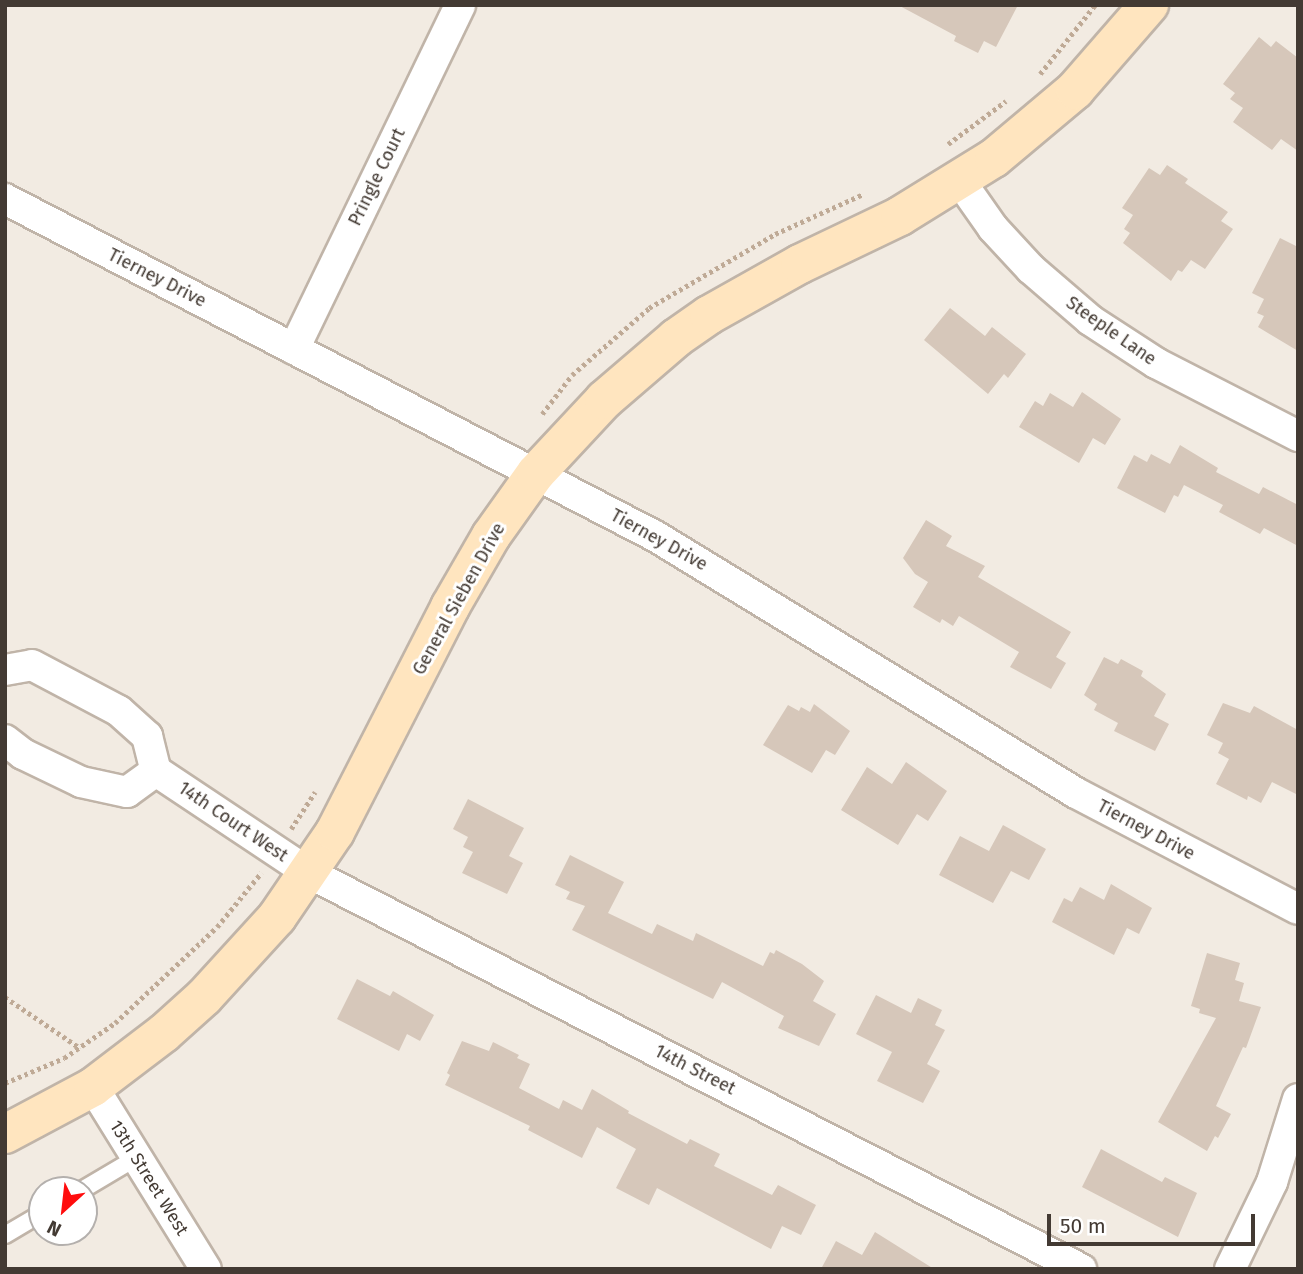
<!DOCTYPE html>
<html>
<head>
<meta charset="utf-8">
<style>
	body { margin:0 }
	#map { position:relative; width:1303px; height:1274px; overflow:hidden; background:#f2ebe2; font-family:"Fira Sans",sans-serif }
	div>[style] { position:absolute }
	.building>* { inset:0; background:#d6c7ba }
	.path>* { height:4.5px; margin-top:-2.25px; transform-origin:0; background:repeating-linear-gradient(90deg,#bfaa96 0 3.5px,transparent 0 7px) }
	.roads { filter:drop-shadow(2px 0 #c0b4a8) drop-shadow(-2px 0 #c0b4a8) drop-shadow(0 2px #c0b4a8) drop-shadow(0 -2px #c0b4a8) }
	.lane>* { height:16px; margin:-8px; padding:0 8px; transform-origin:8px; border-radius:8px; background:#fff }
	.street>* { height:30px; margin:-15px; padding:0 15px; transform-origin:15px; border-radius:15px; background:#fff }
	.secondary>* { height:38px; margin:-19px; padding:0 19px; transform-origin:19px; border-radius:19px; background:#ffe5bf }
	span { translate:-50% -50%; white-space:nowrap; text-align:center; line-height:1.15; -webkit-text-stroke:6px #fff; paint-order:stroke }
	.street-label { font-size:18px; color:#433a33 }
	.frame { position:absolute; inset:0; border:7px solid #433a33; pointer-events:none }
	.north { position:absolute; left:28px; top:1176px; width:70px; height:70px; box-sizing:border-box; background:#fff; border:2px solid #b4b0ad; border-radius:50%; rotate:207deg; font-size:19px; font-weight:700; line-height:28px; text-align:center; color:#433a33 }
	.north::after { content:''; display:block; margin:auto; width:24px; height:32px; background:#ff0c0d; clip-path:polygon(50% 0,100% 100%,50% 72%,0 100%) }
	.scale { position:absolute; left:1047px; top:1214px; width:208px; height:32px; box-sizing:border-box; border:4px solid #433a33; border-top:0; padding-left:9px; font-size:21px; line-height:24px; white-space:nowrap; color:#433a33; -webkit-text-stroke:5px #fff; paint-order:stroke }
</style>
</head>
<body>
<div id="map">
	<div class="building">
		<div style="clip-path:polygon(898px 5px,1018px 5px,996px 47px,984px 41px,978px 53px,954px 41px,956px 36px)"></div>
		<div style="clip-path:polygon(1259px 37px,1271px 47px,1276px 41px,1298px 58px,1298px 151px,1281px 139px,1272px 150px,1233px 122px,1243px 108px,1230px 99px,1235px 93px,1223px 84px)"></div>
		<div style="clip-path:polygon(1167px 165px,1188px 179px,1185px 183px,1228px 212px,1221px 221px,1233px 229px,1205px 269px,1191px 260px,1182px 272px,1178px 270px,1171px 281px,1123px 243px,1130px 233px,1124px 229px,1133px 215px,1122px 208px,1149px 168px,1160px 175px)"></div>
		<div style="clip-path:polygon(1280px 238px,1298px 247px,1298px 351px,1258px 327px,1264px 316px,1257px 313px,1264px 299px,1252px 293px)"></div>
		<div style="clip-path:polygon(950px 308px,985px 336px,992px 327px,1026px 354px,1008px 378px,1004px 374px,988px 394px,924px 340px)"></div>
		<div style="clip-path:polygon(1082px 392px,1121px 419px,1105px 445px,1093px 438px,1079px 463px,1019px 427px,1035px 401px,1043px 406px,1050px 393px,1073px 407px)"></div>
		<div style="clip-path:polygon(1180px 445px,1218px 468px,1216px 472px,1259px 494px,1263px 487px,1298px 505px,1298px 546px,1264px 528px,1260px 534px,1219px 512px,1223px 505px,1184px 485px,1178px 497px,1174px 495px,1165px 513px,1117px 488px,1134px 455px,1147px 462px,1151px 454px,1170px 464px)"></div>
		<div style="clip-path:polygon(926px 520px,952px 536px,946px 546px,985px 566px,978px 577px,1071px 632px,1056px 657px,1066px 663px,1051px 689px,1010px 667px,1019px 652px,959px 616px,953px 626px,942px 619px,940px 623px,913px 607px,928px 582px,915px 574px,903px 558px)"></div>
		<div style="clip-path:polygon(1104px 657px,1118px 664px,1121px 659px,1143px 671px,1141px 676px,1166px 694px,1154px 716px,1169px 724px,1155px 751px,1114px 731px,1118px 723px,1094px 710px,1097px 704px,1084px 695px)"></div>
		<div style="clip-path:polygon(1223px 703px,1250px 713px,1254px 706px,1298px 730px,1298px 795px,1272px 782px,1261px 803px,1248px 796px,1247px 800px,1216px 784px,1229px 759px,1218px 753px,1223px 743px,1207px 735px)"></div>
		<div style="clip-path:polygon(814px 704px,850px 731px,835px 755px,826px 750px,812px 773px,763px 745px,788px 705px,799px 711px,801px 707px,810px 712px)"></div>
		<div style="clip-path:polygon(906px 762px,947px 791px,928px 821px,917px 814px,898px 845px,841px 810px,867px 767px,892px 784px)"></div>
		<div style="clip-path:polygon(468px 799px,524px 828px,509px 856px,523px 863px,507px 894px,462px 873px,473px 852px,463px 847px,468px 837px,453px 829px)"></div>
		<div style="clip-path:polygon(1003px 825px,1046px 849px,1029px 880px,1011px 871px,993px 903px,939px 875px,960px 836px,989px 851px)"></div>
		<div style="clip-path:polygon(570px 855px,624px 882px,608px 913px,652px 934px,657px 924px,693px 941px,696px 933px,763px 966px,770px 952px,774px 954px,776px 950px,802px 964px,824px 981px,813px 1001px,836px 1014px,819px 1046px,778px 1028px,784px 1016px,722px 982px,713px 999px,572px 930px,585px 906px,566px 899px,570px 892px,555px 885px)"></div>
		<div style="clip-path:polygon(1111px 884px,1152px 908px,1139px 934px,1127px 928px,1114px 955px,1052px 922px,1064px 898px,1072px 902px,1080px 887px,1104px 900px)"></div>
		<div style="clip-path:polygon(1207px 953px,1240px 963px,1235px 980px,1244px 983px,1239px 1001px,1261px 1007px,1246px 1048px,1243px 1047px,1216px 1106px,1231px 1114px,1218px 1138px,1215px 1136px,1207px 1151px,1158px 1122px,1216px 1018px,1199px 1013px,1200px 1009px,1191px 1006px)"></div>
		<div style="clip-path:polygon(357px 979px,390px 996px,393px 991px,434px 1015px,420px 1041px,407px 1034px,399px 1051px,337px 1019px)"></div>
		<div style="clip-path:polygon(876px 995px,911px 1013px,918px 998px,942px 1010px,935px 1025px,945px 1030px,927px 1064px,940px 1071px,923px 1103px,877px 1081px,892px 1052px,856px 1034px)"></div>
		<div style="clip-path:polygon(462px 1041px,489px 1051px,493px 1042px,519px 1055px,517px 1058px,530px 1064px,519px 1088px,559px 1109px,563px 1100px,582px 1110px,592px 1089px,629px 1111px,628px 1113px,687px 1144px,690px 1139px,720px 1154px,714px 1166px,772px 1195px,778px 1185px,816px 1205px,801px 1235px,782px 1226px,771px 1249px,657px 1188px,649px 1205px,616px 1188px,636px 1149px,597px 1127px,582px 1158px,528px 1130px,530px 1126px,445px 1085px,450px 1075px,447px 1073px)"></div>
		<div style="clip-path:polygon(1101px 1149px,1162px 1182px,1165px 1177px,1197px 1193px,1178px 1237px,1082px 1187px)"></div>
		<div style="clip-path:polygon(875px 1232px,934px 1269px,821px 1269px,836px 1241px,862px 1255px)"></div>
	</div>
	<div class="path">
		<div style="left:1040px;top:74px;width:88px;rotate:-51.4deg"></div>
		<div style="left:948px;top:144px;width:72px;rotate:-36.6deg"></div>
		<div style="left:542px;top:414px;width:49px;rotate:-52.4deg"></div>
		<div style="left:572px;top:375px;width:102px;rotate:-41deg"></div>
		<div style="left:649px;top:308px;width:146px;rotate:-30.4deg"></div>
		<div style="left:775px;top:234px;width:97px;rotate:-24.4deg"></div>
		<div style="left:291px;top:829px;width:44px;rotate:-57deg"></div>
		<div style="left:5px;top:997px;width:91px;rotate:34.2deg"></div>
		<div style="left:5px;top:1083px;width:64px;rotate:-23deg"></div>
		<div style="left:64px;top:1058px;width:62px;rotate:-34.5deg"></div>
		<div style="left:115px;top:1023px;width:140px;rotate:-43.3deg"></div>
		<div style="left:217px;top:927px;width:70px;rotate:-50.8deg"></div>
	</div>
	<div class="roads">
		<div class="lane">
			<div style="left:82px;top:1190px;width:63px;rotate:-30.7deg"></div>
			<div style="left:5px;top:1235px;width:43px;rotate:-30.7deg"></div>
		</div>
		<div class="street">
			<div style="left:960px;top:181px;width:57px;rotate:54.9deg"></div>
			<div style="left:993px;top:228px;width:56px;rotate:47.2deg"></div>
			<div style="left:1031px;top:269px;width:78px;rotate:40.8deg"></div>
			<div style="left:1090px;top:320px;width:79px;rotate:33.1deg"></div>
			<div style="left:1156px;top:363px;width:160px;rotate:27.2deg"></div>
			<div style="left:5px;top:199px;width:732px;rotate:27.41deg"></div>
			<div style="left:655px;top:536px;width:493px;rotate:31.4deg"></div>
			<div style="left:1076px;top:793px;width:250px;rotate:27.6deg"></div>
			<div style="left:294px;top:349px;width:382px;rotate:-64.2deg"></div>
			<div style="left:5px;top:670px;width:27px;rotate:-10deg"></div>
			<div style="left:32px;top:665px;width:98px;rotate:27.9deg"></div>
			<div style="left:119px;top:711px;width:38px;rotate:42deg"></div>
			<div style="left:147px;top:736px;width:36px;rotate:76deg"></div>
			<div style="left:156px;top:771px;width:184px;rotate:33.7deg"></div>
			<div style="left:309px;top:873px;width:868px;rotate:27.16deg"></div>
			<div style="left:5px;top:740px;width:23px;rotate:38deg"></div>
			<div style="left:23px;top:754px;width:64px;rotate:25.8deg"></div>
			<div style="left:81px;top:782px;width:47px;rotate:12.3deg"></div>
			<div style="left:127px;top:792px;width:36px;rotate:-36deg"></div>
			<div style="left:93px;top:1087px;width:214px;rotate:58.2deg"></div>
			<div style="left:1230px;top:1269px;width:97px;rotate:-64.2deg"></div>
			<div style="left:1272px;top:1182px;width:87px;rotate:-72.6deg"></div>
		</div>
		<div class="secondary">
			<div style="left:5px;top:1134px;width:100px;rotate:-28.1deg"></div>
			<div style="left:93px;top:1087px;width:89px;rotate:-37.3deg"></div>
			<div style="left:164px;top:1033px;width:54px;rotate:-42deg"></div>
			<div style="left:204px;top:997px;width:108px;rotate:-47.6deg"></div>
			<div style="left:277px;top:917px;width:103px;rotate:-55.7deg"></div>
			<div style="left:335px;top:832px;width:253px;rotate:-62.9deg"></div>
			<div style="left:450px;top:607px;width:82px;rotate:-60deg"></div>
			<div style="left:491px;top:536px;width:77px;rotate:-54.5deg"></div>
			<div style="left:536px;top:473px;width:100px;rotate:-47deg"></div>
			<div style="left:604px;top:400px;width:95px;rotate:-40.7deg"></div>
			<div style="left:676px;top:338px;width:40px;rotate:-34.9deg"></div>
			<div style="left:709px;top:315px;width:104px;rotate:-29.3deg"></div>
			<div style="left:800px;top:264px;width:111px;rotate:-25.6deg"></div>
			<div style="left:900px;top:216px;width:110px;rotate:-31.7deg"></div>
			<div style="left:994px;top:158px;width:106px;rotate:-40deg"></div>
			<div style="left:1075px;top:90px;width:113px;rotate:-49deg"></div>
		</div>
	</div>
	<div class="street-label">
		<span style="left:377px;top:177px;rotate:-64deg">Pringle Court</span>
		<span style="left:157px;top:278px;rotate:27deg">Tierney Drive</span>
		<span style="left:1111px;top:331px;rotate:35deg">Steeple Lane</span>
		<span style="left:659px;top:540px;rotate:29deg">Tierney Drive</span>
		<span style="left:459px;top:599px;rotate:-61deg">General Sieben Drive</span>
		<span style="left:233px;top:822px;rotate:34deg">14th Court West</span>
		<span style="left:1146px;top:830px;rotate:28deg">Tierney Drive</span>
		<span style="left:695px;top:1070px;rotate:27deg">14th Street</span>
		<span style="left:149px;top:1178px;rotate:58deg">13th Street West</span>
	</div>
	<div class="frame"></div>
	<div class="north">N</div>
	<div class="scale">50 m</div>
</div>
</body>
</html>
